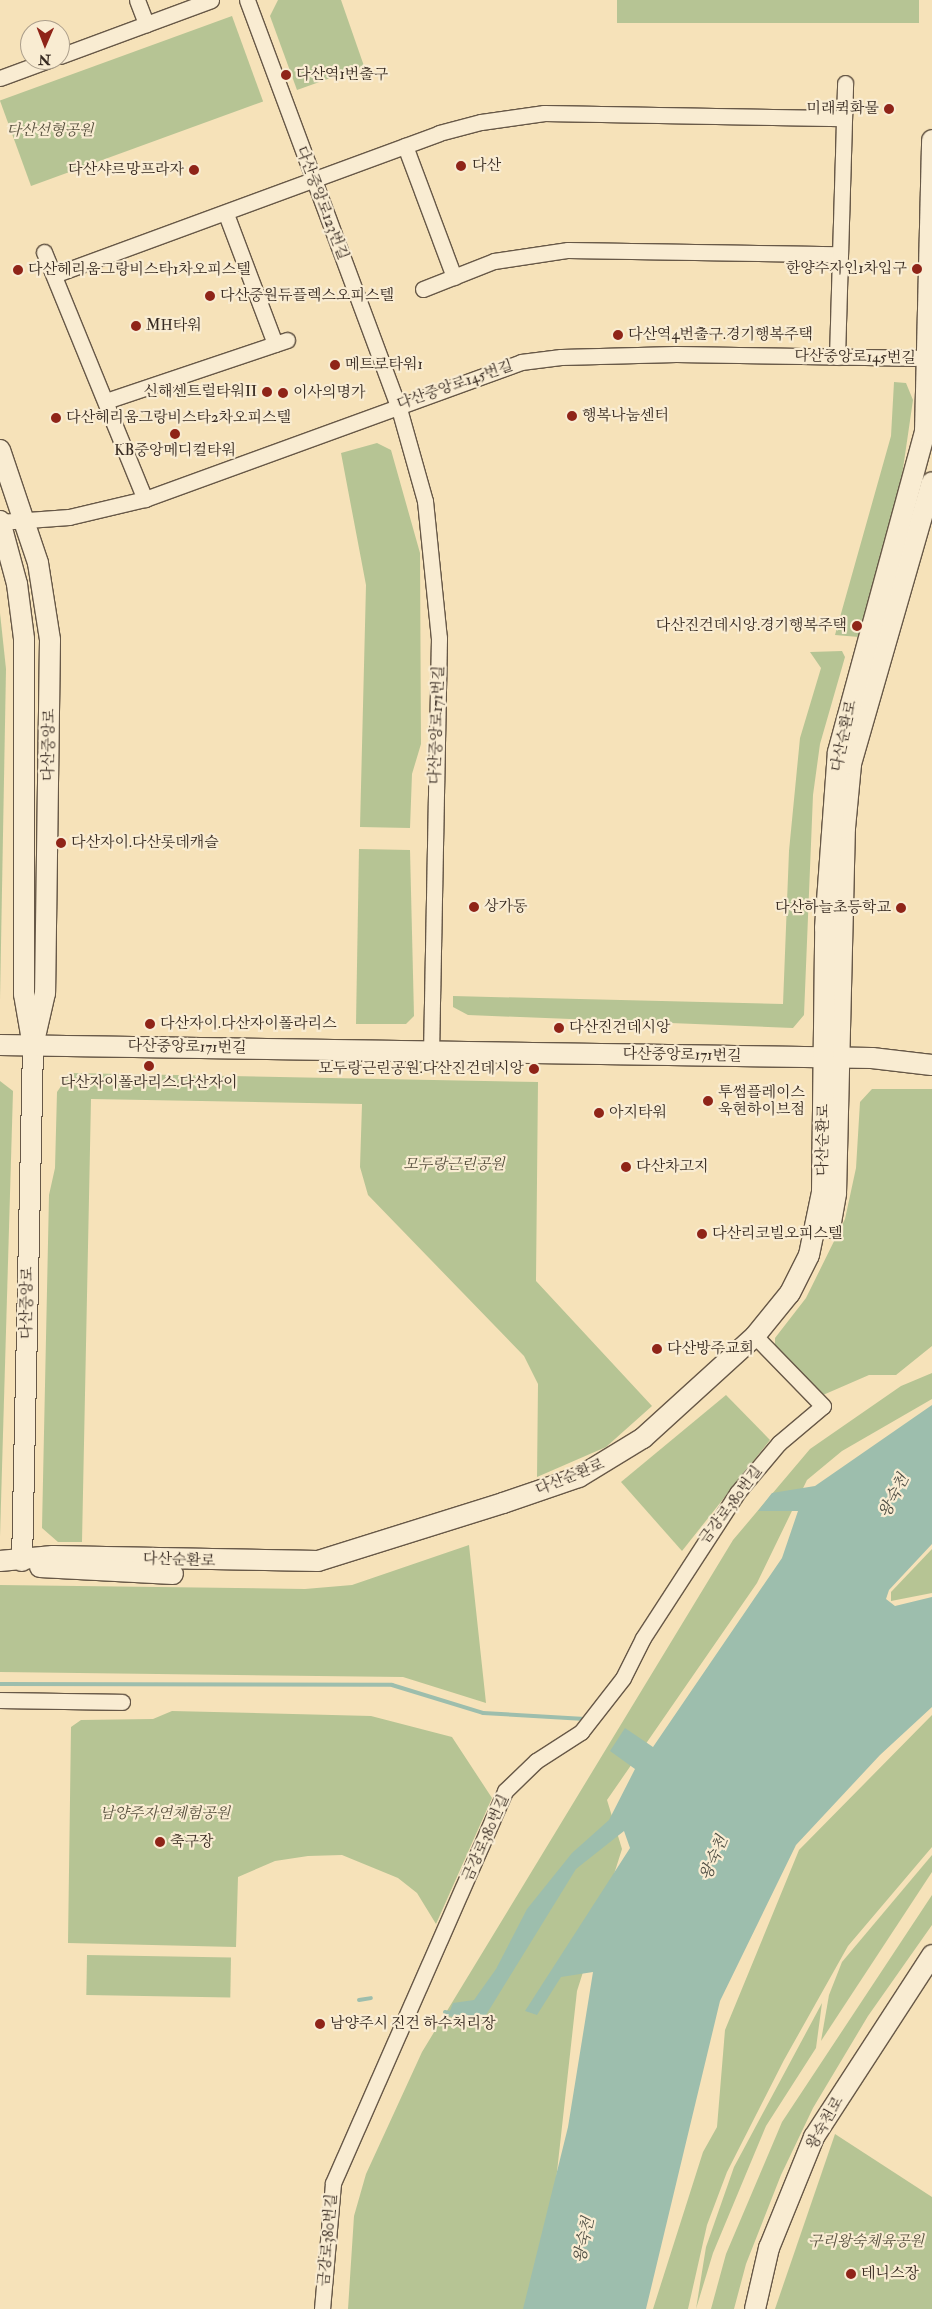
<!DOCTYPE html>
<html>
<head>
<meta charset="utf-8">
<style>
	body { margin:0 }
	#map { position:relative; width:932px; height:2309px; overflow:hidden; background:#f6e2b9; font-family:"IM FELL Double Pica","Noto Serif KR",serif }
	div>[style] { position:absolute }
	.green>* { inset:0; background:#b6c494; transform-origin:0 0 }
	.water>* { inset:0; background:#9dbead }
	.stream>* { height:4px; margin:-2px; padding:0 2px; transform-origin:2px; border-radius:2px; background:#9dbead }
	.roads { filter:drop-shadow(1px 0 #675847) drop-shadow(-1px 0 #675847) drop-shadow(0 1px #675847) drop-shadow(0 -1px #675847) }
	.street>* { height:15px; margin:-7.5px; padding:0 7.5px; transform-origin:7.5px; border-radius:7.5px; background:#f9ecd2 }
	.secondary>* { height:20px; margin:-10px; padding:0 10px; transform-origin:10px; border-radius:10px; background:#f9ecd2 }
	.dots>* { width:14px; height:14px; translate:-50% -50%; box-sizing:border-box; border:2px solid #f9ecd2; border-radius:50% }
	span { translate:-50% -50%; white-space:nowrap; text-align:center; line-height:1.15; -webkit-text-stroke:4.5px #f9ecd2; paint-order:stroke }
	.poi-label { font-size:15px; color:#372a21 }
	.left { translate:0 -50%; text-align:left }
	.right { translate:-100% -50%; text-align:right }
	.park-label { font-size:15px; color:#57503e; font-style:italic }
	.street-label { font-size:15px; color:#372a21 }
	.water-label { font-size:16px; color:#504f44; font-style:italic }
	.north { position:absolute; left:20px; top:20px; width:50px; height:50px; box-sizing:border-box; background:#f9ecd2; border:1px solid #ab9e8b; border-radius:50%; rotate:181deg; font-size:14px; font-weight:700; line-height:20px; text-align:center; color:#372a21 }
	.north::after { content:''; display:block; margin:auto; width:18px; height:22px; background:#8f2418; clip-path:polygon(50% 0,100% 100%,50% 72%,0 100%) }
</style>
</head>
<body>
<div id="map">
	<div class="green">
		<div style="clip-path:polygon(278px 0,341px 0,364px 66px,297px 90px,270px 16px)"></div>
		<div style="left:617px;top:0;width:302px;height:23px"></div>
		<div style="left:232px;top:16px;width:91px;height:247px;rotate:70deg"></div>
		<div style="clip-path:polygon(894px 382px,906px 383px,913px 400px,898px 503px,859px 637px,835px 635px,891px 436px)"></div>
		<div style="clip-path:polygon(377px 443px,391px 450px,420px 553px,421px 744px,412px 774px,410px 828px,360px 827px,366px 585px,341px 453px)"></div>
		<div style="clip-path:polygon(0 613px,6px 669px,0 1000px)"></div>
		<div style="clip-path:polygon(842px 651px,845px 657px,820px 744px,813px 795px,804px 1015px,793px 1028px,468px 1015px,453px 1007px,453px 996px,783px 1004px,789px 851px,800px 738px,821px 668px,810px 652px)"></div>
		<div style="clip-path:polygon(359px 849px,410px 850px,414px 1016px,406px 1024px,356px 1024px)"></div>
		<div style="clip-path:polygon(70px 1073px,538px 1082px,536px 1281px,652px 1406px,606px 1447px,537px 1477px,538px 1384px,524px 1356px,368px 1195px,360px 1167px,362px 1104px,91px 1099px,82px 1542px,58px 1542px,42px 1528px,49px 1195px,55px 1168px,57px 1092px)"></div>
		<div style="clip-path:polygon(0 1081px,13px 1091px,0 1537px)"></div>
		<div style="clip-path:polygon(872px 1089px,932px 1089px,932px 1346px,896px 1375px,869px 1375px,823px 1395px,775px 1346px,775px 1338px,806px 1298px,845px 1219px,856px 1168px,860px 1102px)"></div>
		<div style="clip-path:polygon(932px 1373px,932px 1399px,842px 1451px,807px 1480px,757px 1583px,607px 1800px,622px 1849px,577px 1991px,552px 2217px,530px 2309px,348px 2309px,354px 2216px,366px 2174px,422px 2052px,733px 1540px,810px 1449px,901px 1386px)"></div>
		<div style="clip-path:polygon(726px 1395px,770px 1440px,682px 1551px,621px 1482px)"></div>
		<div style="clip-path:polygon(469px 1545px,486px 1703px,403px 1677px,0 1672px,0 1585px,305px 1589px,352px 1585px)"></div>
		<div style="clip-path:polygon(932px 1549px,932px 1593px,891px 1601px,891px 1592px)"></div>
		<div style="clip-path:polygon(172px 1711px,371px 1716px,452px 1737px,492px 1798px,436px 1924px,417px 1893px,398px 1878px,342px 1855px,308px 1856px,275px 1861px,238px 1877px,236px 1947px,68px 1943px,71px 1727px,81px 1720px,153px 1719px)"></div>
		<div style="clip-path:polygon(932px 1715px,932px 1847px,848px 1946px,784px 2060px,727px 2172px,707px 2225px,688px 2309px,653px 2309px,703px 2152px,717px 2127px,725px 2030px,799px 1850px)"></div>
		<div style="clip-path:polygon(932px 1855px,932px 1872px,821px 2041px,829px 1995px,842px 1962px)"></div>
		<div style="clip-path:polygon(932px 1895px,932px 1925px,868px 2016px,813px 2108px,781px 2175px,746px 2264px,734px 2309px,711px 2309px,726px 2254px,782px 2122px)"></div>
		<div style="left:87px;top:1955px;width:144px;height:40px;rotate:1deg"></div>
		<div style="clip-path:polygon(822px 2003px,816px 2048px,766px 2126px,713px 2253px,696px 2309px,706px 2247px,734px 2167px)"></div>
		<div style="clip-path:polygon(835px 2134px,932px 2197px,932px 2309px,775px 2309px)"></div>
	</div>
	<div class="water">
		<div style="clip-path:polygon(932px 1405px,932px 1544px,889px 1590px,886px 1599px,895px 1606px,932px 1597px,932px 1707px,880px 1755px,796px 1845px,720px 2001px,646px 2309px,523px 2309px,568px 2127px,593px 1972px,561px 1977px,537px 2015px,525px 2011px,630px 1848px,624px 1831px,576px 1869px,486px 2015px,468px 2020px,448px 2016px,453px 2003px,474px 2000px,496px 1969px,527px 1909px,572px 1853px,609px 1820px,635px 1769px,610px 1751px,625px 1728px,653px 1747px,782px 1558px,798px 1511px,758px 1511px,772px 1493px,815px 1486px)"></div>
	</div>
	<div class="stream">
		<div style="left:0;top:1684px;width:392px;rotate:0.1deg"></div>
		<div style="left:392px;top:1685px;width:95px;rotate:17.1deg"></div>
		<div style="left:483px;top:1713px;width:102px;rotate:3.4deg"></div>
		<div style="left:359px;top:2000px;width:12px;rotate:-9deg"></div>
		<div style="left:445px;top:2012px;width:4px;rotate:14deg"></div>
	</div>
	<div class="roads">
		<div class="street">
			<div style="left:137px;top:0;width:26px;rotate:69deg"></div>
			<div style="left:247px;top:0;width:432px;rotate:69.6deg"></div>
			<div style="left:398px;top:405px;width:100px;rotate:74.3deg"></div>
			<div style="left:425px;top:501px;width:138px;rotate:84.2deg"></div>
			<div style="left:439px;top:638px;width:412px;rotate:91.1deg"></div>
			<div style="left:60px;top:56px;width:161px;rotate:-20.3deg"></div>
			<div style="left:0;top:78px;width:52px;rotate:-20.2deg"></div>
			<div style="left:405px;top:146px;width:140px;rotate:69.5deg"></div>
			<div style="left:226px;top:214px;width:139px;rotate:69.3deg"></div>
			<div style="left:44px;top:252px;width:267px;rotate:67.8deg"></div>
			<div style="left:54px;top:275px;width:410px;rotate:-20.2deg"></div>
			<div style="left:439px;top:133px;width:43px;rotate:-14.7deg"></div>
			<div style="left:481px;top:122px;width:64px;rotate:-8.1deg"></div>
			<div style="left:544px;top:113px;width:300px;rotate:1deg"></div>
			<div style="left:423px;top:289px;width:76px;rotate:-21.5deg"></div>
			<div style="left:494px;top:261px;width:75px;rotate:-8.5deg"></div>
			<div style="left:568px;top:250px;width:269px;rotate:0.9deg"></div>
			<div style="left:837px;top:357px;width:274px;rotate:-88.3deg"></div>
			<div style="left:106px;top:401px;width:191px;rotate:-18.6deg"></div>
			<div style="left:0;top:522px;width:69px;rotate:-4.1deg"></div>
			<div style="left:69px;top:517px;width:78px;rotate:-13.3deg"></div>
			<div style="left:145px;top:499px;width:400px;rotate:-20deg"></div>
			<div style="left:521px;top:362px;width:40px;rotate:-7.1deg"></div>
			<div style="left:561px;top:357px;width:115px;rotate:-1.5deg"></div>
			<div style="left:676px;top:354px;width:251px;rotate:0.9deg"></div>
			<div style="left:0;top:1700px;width:122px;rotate:0.9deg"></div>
			<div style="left:322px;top:2309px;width:126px;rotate:-85deg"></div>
			<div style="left:333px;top:2183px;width:428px;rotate:-66.3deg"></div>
			<div style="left:505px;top:1791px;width:43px;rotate:-44.1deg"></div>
			<div style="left:536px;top:1761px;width:54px;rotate:-32.8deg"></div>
			<div style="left:581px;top:1732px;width:68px;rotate:-52.1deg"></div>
			<div style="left:623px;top:1678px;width:45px;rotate:-63.4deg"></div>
			<div style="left:643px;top:1638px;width:173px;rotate:-57deg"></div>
			<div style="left:737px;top:1493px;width:65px;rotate:-50deg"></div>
			<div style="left:779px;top:1443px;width:57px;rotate:-40.1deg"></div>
			<div style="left:823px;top:1406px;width:98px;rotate:-134.2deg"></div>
		</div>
		<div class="secondary">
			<div style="left:0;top:450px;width:119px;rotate:71.4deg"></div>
			<div style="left:38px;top:563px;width:78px;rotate:81.1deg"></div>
			<div style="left:50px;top:640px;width:353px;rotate:90.8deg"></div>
			<div style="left:45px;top:993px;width:45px;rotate:102.8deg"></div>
			<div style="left:0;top:521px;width:65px;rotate:74.9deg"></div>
			<div style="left:17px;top:584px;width:55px;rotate:82.7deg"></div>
			<div style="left:24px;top:639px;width:355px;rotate:90deg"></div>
			<div style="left:24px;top:994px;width:53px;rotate:80.2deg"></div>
			<div style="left:33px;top:1046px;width:515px;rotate:91.22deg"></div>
			<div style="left:0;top:1045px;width:872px;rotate:0.85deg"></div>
			<div style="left:872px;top:1058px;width:60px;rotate:6.7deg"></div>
			<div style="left:830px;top:1228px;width:36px;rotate:-80deg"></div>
			<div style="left:836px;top:1193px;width:365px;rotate:-88.6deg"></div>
			<div style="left:845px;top:828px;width:64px;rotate:-84.6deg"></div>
			<div style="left:851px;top:764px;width:293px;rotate:-74deg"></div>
			<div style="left:0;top:1561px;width:53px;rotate:-5.4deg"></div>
			<div style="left:53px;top:1556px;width:265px;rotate:1.1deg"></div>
			<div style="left:318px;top:1561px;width:194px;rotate:-17.4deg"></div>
			<div style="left:503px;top:1503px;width:80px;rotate:-18.9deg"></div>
			<div style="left:579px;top:1477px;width:75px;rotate:-31.4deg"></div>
			<div style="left:643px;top:1438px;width:151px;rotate:-42.3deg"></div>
			<div style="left:755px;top:1336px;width:55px;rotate:-50.9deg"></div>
			<div style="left:790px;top:1293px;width:42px;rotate:-63.4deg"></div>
			<div style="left:809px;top:1255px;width:64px;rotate:-78.3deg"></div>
			<div style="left:822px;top:1192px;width:264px;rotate:-89.3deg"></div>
			<div style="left:825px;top:928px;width:176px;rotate:-85.8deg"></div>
			<div style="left:838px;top:752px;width:332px;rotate:-74.8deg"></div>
			<div style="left:925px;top:432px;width:292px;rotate:-88.6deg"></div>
			<div style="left:40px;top:1567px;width:133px;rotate:3deg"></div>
			<div style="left:755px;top:2309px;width:63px;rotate:-77.1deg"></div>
			<div style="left:769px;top:2248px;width:120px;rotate:-67.9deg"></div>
			<div style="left:814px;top:2137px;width:217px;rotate:-57deg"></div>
		</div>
	</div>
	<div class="dots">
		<div style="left:286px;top:75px;background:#8f2418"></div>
		<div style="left:889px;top:109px;background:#8f2418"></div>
		<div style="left:461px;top:166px;background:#8f2418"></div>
		<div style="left:194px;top:170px;background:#8f2418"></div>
		<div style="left:917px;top:269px;background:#8f2418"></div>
		<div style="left:18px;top:270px;background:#8f2418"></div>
		<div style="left:210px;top:296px;background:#8f2418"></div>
		<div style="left:136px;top:326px;background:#8f2418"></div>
		<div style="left:618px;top:335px;background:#8f2418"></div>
		<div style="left:335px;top:365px;background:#8f2418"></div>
		<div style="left:267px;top:392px;background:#8f2418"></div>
		<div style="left:283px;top:393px;background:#8f2418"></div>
		<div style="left:572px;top:416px;background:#8f2418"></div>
		<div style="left:56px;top:418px;background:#8f2418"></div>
		<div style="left:175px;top:434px;background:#8f2418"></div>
		<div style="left:857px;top:626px;background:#8f2418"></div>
		<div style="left:61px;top:843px;background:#8f2418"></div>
		<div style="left:474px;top:907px;background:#8f2418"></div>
		<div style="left:901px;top:908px;background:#8f2418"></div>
		<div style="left:150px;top:1024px;background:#8f2418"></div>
		<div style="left:559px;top:1028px;background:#8f2418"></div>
		<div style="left:149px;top:1066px;background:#8f2418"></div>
		<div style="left:534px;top:1069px;background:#8f2418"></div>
		<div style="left:708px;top:1101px;background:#8f2418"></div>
		<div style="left:599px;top:1113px;background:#8f2418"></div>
		<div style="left:626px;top:1167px;background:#8f2418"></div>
		<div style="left:702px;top:1234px;background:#8f2418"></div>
		<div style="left:657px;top:1349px;background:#8f2418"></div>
		<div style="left:160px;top:1842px;background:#8f2418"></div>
		<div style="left:320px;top:2024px;background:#8f2418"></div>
		<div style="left:851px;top:2274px;background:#8f2418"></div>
	</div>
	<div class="poi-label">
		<span class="left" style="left:296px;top:75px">다산역1번출구</span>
		<span class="right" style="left:879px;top:109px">미래퀵화물</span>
		<span class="left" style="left:472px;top:166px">다산</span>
		<span class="right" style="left:184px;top:170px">다산샤르망프라자</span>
		<span class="right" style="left:907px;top:269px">한양수자인1차입구</span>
		<span class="left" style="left:28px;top:270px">다산헤리움그랑비스타1차오피스텔</span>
		<span class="left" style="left:220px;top:296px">다산중원듀플렉스오피스텔</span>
		<span class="left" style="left:146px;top:326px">MH타워</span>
		<span class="left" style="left:628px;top:335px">다산역4번출구.경기행복주택</span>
		<span class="left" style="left:345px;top:365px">메트로타워1</span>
		<span class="right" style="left:257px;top:392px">신해센트럴타워II</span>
		<span class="left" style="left:293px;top:393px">이사의명가</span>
		<span class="left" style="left:582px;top:416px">행복나눔센터</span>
		<span class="left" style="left:66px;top:418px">다산헤리움그랑비스타2차오피스텔</span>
		<span style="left:175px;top:451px">KB중앙메디컬타워</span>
		<span class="right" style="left:847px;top:626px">다산진건데시앙.경기행복주택</span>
		<span class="left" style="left:71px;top:843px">다산자이.다산롯데캐슬</span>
		<span class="left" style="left:484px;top:907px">상가동</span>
		<span class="right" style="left:891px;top:908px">다산하늘초등학교</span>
		<span class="left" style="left:160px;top:1024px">다산자이.다산자이폴라리스</span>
		<span class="left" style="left:569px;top:1028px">다산진건데시앙</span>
		<span class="right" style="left:524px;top:1069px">모두랑근린공원.다산진건데시앙</span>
		<span style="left:149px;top:1083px">다산자이폴라리스.다산자이</span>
		<span class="left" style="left:718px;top:1101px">투썸플레이스<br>욱현하이브점</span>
		<span class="left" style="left:609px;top:1113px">아지타워</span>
		<span class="left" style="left:636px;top:1167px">다산차고지</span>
		<span class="left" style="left:712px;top:1234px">다산리코빌오피스텔</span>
		<span class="left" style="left:667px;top:1349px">다산방주교회</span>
		<span class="left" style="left:170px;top:1842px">축구장</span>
		<span class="left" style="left:330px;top:2024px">남양주시 진건 하수처리장</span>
		<span class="left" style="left:861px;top:2274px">테니스장</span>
	</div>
	<div class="park-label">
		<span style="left:50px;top:131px">다산선형공원</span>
		<span style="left:454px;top:1165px">모두랑근린공원</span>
		<span style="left:165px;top:1814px">남양주자연체험공원</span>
		<span style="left:866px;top:2242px">구리왕숙체육공원</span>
	</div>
	<div class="street-label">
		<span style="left:322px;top:203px;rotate:69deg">다산중앙로123번길</span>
		<span style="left:855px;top:357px;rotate:1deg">다산중앙로145번길</span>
		<span style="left:455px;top:385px;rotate:-19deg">다산중앙로145번길</span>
		<span style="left:437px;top:725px;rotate:-88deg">다산중앙로171번길</span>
		<span style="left:844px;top:736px;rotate:-78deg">다산순환로</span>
		<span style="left:49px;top:745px;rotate:-89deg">다산중앙로</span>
		<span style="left:187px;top:1047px;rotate:1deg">다산중앙로171번길</span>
		<span style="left:682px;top:1055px;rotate:1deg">다산중앙로171번길</span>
		<span style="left:823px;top:1140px;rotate:-89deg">다산순환로</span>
		<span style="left:27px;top:1303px;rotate:-89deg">다산중앙로</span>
		<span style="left:570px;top:1477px;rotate:-22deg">다산순환로</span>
		<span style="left:731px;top:1505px;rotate:-53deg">금강로380번길</span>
		<span style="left:179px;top:1560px;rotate:2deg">다산순환로</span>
		<span style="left:486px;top:1838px;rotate:-66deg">금강로380번길</span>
		<span style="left:825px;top:2123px;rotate:-60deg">왕숙천로</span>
		<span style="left:328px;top:2240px;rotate:-85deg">금강로380번길</span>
	</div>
	<div class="water-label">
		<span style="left:894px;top:1496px;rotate:-63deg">왕숙천</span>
		<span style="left:714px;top:1858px;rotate:-67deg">왕숙천</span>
		<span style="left:584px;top:2240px;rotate:-78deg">왕숙천</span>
	</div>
	<div class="north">N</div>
</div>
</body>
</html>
